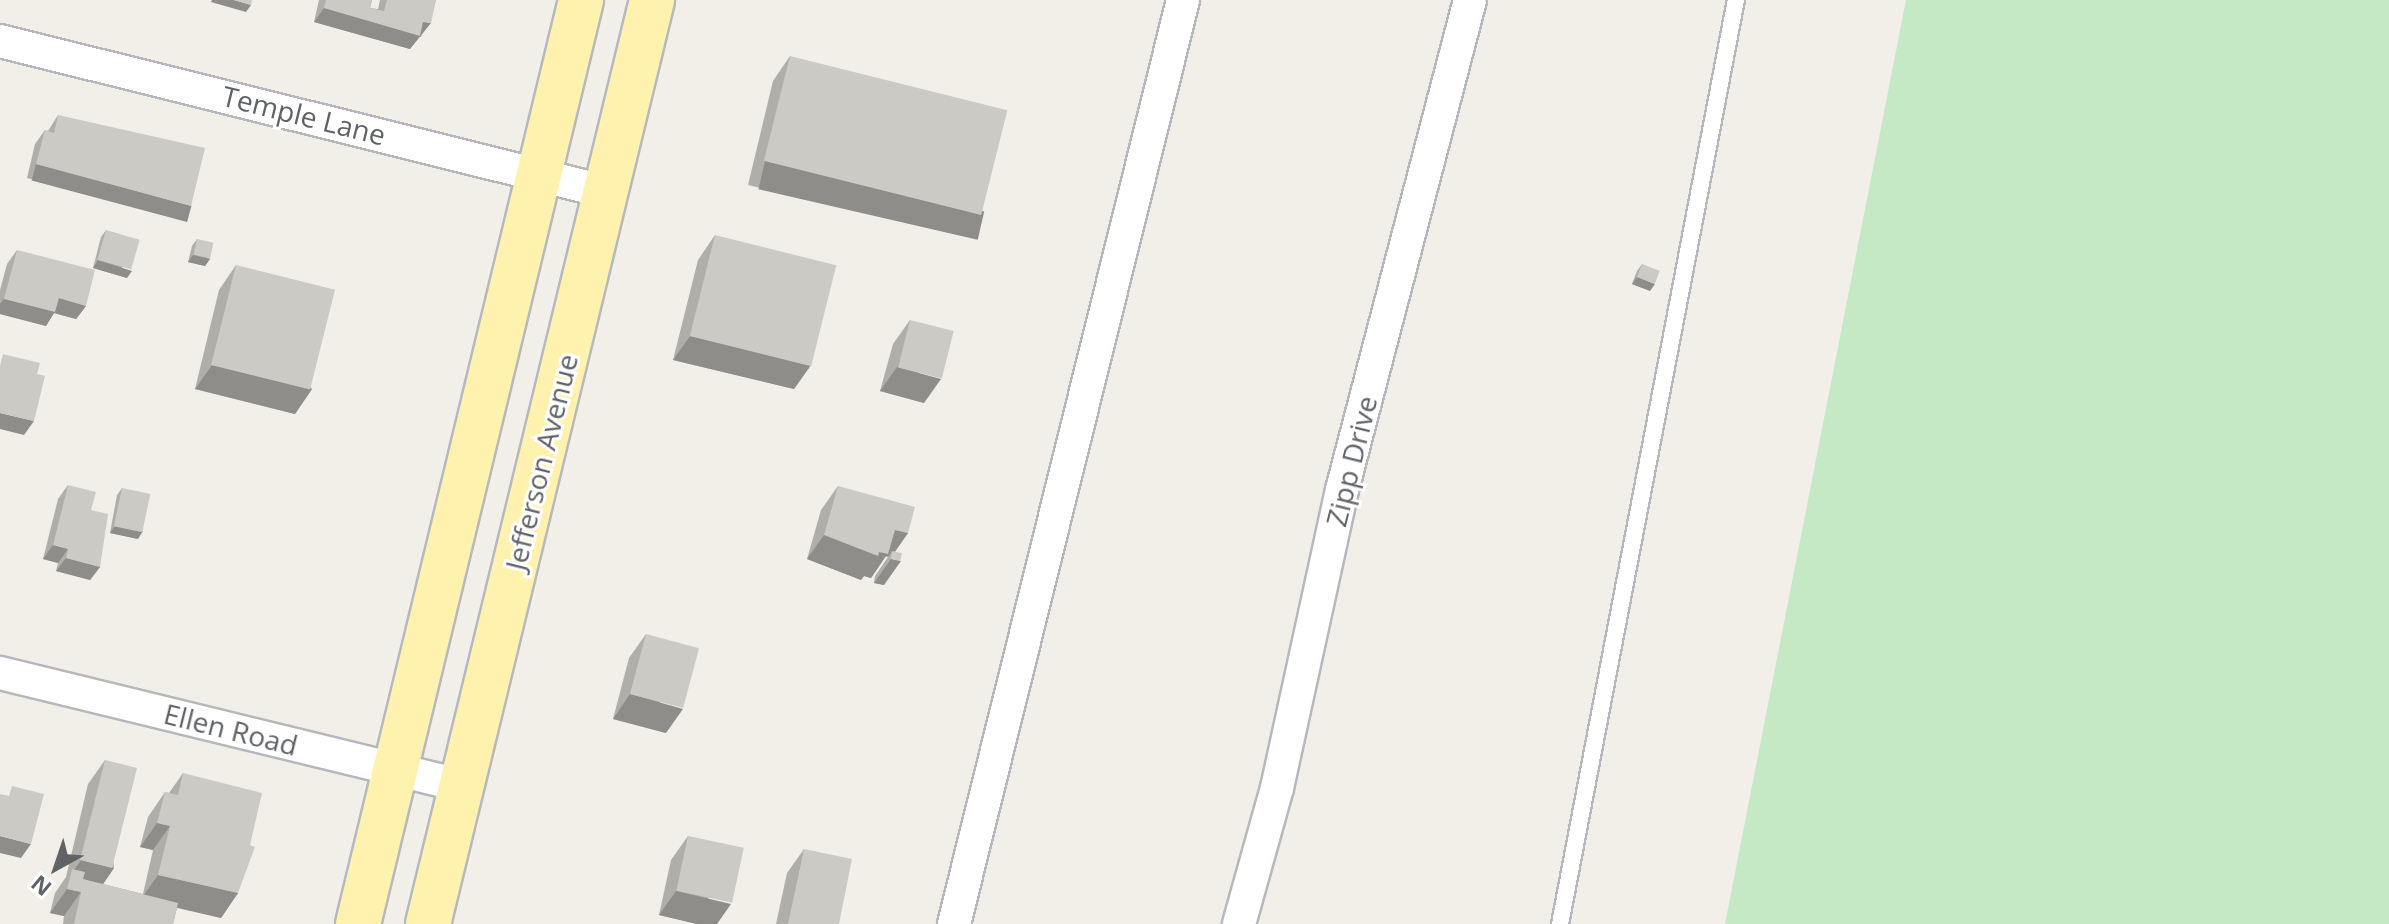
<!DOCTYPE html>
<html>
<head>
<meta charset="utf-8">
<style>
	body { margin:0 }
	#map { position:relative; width:2389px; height:924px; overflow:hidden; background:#f1efe8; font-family:"Open Sans",sans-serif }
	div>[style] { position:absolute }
	.green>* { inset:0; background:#c5e8c5 }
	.roads { filter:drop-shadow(2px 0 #b5b8bc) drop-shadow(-2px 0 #b5b8bc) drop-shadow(0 2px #b5b8bc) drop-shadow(0 -2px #b5b8bc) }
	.lane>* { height:16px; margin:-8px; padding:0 8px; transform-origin:8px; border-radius:8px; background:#fff }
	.street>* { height:32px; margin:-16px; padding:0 16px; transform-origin:16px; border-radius:16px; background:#fff }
	.primary>* { height:44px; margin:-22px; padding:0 22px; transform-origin:22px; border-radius:22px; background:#fff2af }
	.wall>* { inset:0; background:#afaea9 }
	.shaded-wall>* { inset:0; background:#8f8d8a; transform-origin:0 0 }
	.building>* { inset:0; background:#cccac5; transform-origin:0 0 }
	span { translate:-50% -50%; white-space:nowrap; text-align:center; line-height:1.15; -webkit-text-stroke:6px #fff; paint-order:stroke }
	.street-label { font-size:28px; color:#5f6368 }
	.north { position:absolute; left:16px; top:828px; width:80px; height:80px; -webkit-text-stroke:6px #fff; paint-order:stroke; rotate:220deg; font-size:22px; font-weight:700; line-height:32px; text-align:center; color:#5f6368 }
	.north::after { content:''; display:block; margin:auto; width:28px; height:36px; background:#5f6368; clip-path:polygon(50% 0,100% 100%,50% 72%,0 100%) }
</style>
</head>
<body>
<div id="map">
	<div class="green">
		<div style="clip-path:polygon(1906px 0,2389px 0,2389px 924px,1725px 924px)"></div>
	</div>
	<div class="roads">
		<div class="lane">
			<div style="left:1560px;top:924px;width:941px;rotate:-79.22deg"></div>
		</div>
		<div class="street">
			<div style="left:0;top:41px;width:625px;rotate:13.97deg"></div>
			<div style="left:0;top:673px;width:476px;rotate:13.7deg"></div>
			<div style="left:954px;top:924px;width:952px;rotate:-76.08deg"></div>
			<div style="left:1239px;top:924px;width:141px;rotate:-74.4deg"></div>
			<div style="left:1277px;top:788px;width:305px;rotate:-77.7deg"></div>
			<div style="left:1342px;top:490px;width:506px;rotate:-75.36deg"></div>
		</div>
		<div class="primary">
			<div style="left:358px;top:924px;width:951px;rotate:-76.43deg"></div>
			<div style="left:428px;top:924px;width:951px;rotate:-76.37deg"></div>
		</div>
	</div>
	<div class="wall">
		<div style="clip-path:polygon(319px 0,372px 0,370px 8px,378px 9px,380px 0,436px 0,421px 37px,419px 37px,410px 49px,314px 22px)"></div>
		<div style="clip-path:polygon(790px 56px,967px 237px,748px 185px,773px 81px)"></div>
		<div style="clip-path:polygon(58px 115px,181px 219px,27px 178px,35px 144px,45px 130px,48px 131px)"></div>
		<div style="clip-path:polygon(106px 230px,127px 278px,93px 268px,101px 237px)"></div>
		<div style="clip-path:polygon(715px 235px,811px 365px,794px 389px,673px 360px,698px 260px)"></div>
		<div style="clip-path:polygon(197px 239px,210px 259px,205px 266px,188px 262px,192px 246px)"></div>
		<div style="clip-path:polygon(17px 250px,86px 306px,76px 319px,54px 313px,46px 326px,0 314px,0 290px,7px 264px)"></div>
		<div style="clip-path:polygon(1642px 264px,1650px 291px,1632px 284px,1637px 271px)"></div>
		<div style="clip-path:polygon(236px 265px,312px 389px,295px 414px,195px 389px,219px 290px)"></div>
		<div style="clip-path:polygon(910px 320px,924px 403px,880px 391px,893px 344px)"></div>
		<div style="clip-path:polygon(68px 485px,91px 510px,100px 567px,90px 580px,56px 571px,58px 563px,43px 559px,58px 499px)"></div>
		<div style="clip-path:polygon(838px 486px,908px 533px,895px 552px,884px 585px,874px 583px,875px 576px,888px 557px,886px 556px,871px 578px,864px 576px,861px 580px,807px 559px,821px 510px)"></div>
		<div style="clip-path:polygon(122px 488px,138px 539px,110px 533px,117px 495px)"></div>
		<div style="clip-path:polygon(646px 634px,666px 733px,613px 719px,629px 658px)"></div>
		<div style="clip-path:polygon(105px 760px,114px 868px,103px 884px,143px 894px,153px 850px,140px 847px,148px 817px,165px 792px,169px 793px,183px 773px,238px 893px,221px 918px,177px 908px,173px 924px,63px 924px,64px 916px,50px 913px,55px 893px,66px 877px,88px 784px)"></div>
		<div style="clip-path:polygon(688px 836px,717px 924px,697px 924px,659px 915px,671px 860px)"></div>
		<div style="clip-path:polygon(804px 849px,839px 924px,776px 924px,787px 873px)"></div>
	</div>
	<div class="shaded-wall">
		<div style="clip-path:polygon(212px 0,234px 0,251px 5px,246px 12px,211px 2px)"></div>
		<div style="clip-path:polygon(324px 8px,423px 22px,431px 23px,410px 49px,314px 22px)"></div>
		<div style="left:765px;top:161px;width:225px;height:29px;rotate:13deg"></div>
		<div style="left:36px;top:164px;width:161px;height:17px;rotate:15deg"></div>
		<div style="clip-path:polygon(193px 255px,210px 259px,205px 266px,188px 262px)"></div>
		<div style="clip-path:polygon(98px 260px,132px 271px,127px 278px,93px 268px)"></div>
		<div style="clip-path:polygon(1637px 277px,1655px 284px,1650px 291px,1632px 284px)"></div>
		<div style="clip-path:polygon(59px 298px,86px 306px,76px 319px,54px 313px,46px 326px,0 314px,0 304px,4px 299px)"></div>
		<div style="clip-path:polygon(690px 336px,811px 365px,794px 389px,673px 360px)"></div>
		<div style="clip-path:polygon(212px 365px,312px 389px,295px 414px,195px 389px)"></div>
		<div style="clip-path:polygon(897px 367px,941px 379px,924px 403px,880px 391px)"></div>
		<div style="clip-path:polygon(0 413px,34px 421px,24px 435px,0 429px)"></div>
		<div style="clip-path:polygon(115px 526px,143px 531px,138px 539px,110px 533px)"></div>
		<div style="clip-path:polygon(895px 530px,908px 533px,891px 557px,892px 551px,888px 557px,886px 556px,871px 578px,864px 576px,861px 580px,807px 559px,824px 535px)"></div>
		<div style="clip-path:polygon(53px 545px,68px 549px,58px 563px,43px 559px)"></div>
		<div style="clip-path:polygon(66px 558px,100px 567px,90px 580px,56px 571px)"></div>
		<div style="clip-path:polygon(891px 559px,901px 561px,884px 585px,874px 583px)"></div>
		<div style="clip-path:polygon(630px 694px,683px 709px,666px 733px,613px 719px)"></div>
		<div style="clip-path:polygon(157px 823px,170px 826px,153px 850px,140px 847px)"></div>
		<div style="clip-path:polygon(0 836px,31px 844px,21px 858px,0 853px)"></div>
		<div style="clip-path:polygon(81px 860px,114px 868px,97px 893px,70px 876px)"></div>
		<div style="clip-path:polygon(158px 875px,238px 893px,221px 918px,141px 899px)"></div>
		<div style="clip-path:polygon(67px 889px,81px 892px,64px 916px,50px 913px)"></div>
		<div style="clip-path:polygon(676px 891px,731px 904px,717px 924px,697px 924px,659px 915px)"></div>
	</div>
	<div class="building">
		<div style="clip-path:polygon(234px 0,252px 0,251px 5px)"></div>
		<div style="clip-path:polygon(326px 0,372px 0,370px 8px,384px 11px,387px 0,436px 0,431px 23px,423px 22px,420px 36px,324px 8px)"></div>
		<div style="left:790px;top:56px;width:224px;height:108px;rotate:14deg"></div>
		<div style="clip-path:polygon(58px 115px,205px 148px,191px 206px,36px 164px,45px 130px,54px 133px)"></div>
		<div style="left:106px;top:230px;width:35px;height:31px;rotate:16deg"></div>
		<div style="left:715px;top:235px;width:125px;height:104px;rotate:14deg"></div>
		<div style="left:197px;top:239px;width:17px;height:16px;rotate:13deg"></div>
		<div style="clip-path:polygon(17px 250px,95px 270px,86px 306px,59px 298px,55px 312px,4px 299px)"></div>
		<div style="left:1642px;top:264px;width:19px;height:14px;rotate:21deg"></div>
		<div style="left:236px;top:265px;width:102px;height:103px;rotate:14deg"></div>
		<div style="left:910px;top:320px;width:45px;height:49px;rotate:14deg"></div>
		<div style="clip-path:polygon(3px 354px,40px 363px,37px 374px,45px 376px,34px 421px,0 413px,0 366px)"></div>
		<div style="clip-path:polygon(68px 485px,96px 492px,91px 510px,108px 514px,100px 567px,66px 558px,68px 549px,53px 545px)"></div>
		<div style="clip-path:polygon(838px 486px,915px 507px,908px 533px,895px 530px,888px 554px,879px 552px,878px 556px,824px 535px)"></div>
		<div style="left:122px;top:488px;width:29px;height:39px;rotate:12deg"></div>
		<div style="left:892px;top:551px;width:10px;height:8px;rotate:11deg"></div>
		<div style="left:646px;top:634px;width:55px;height:62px;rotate:15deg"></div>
		<div style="left:105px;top:760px;width:33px;height:103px;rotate:14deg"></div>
		<div style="clip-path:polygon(183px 773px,262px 793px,250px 845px,255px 847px,238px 893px,158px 875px,170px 826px,157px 823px,165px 792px,178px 795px)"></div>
		<div style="clip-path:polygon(12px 786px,44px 794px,31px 844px,0 836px,0 794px,9px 796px)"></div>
		<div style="left:688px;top:836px;width:57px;height:56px;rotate:12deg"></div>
		<div style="clip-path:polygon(804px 849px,852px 859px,839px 924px,788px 924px)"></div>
		<div style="clip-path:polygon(72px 869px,85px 872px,83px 879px,178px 903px,173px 924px,74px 924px,81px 892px,67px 889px)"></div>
	</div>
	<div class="street-label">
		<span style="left:304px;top:115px;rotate:14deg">Temple Lane</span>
		<span style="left:1351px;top:461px;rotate:-76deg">Zipp Drive</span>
		<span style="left:541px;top:462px;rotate:-76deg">Jefferson Avenue</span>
		<span style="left:231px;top:729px;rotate:14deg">Ellen Road</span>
	</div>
	<div class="north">N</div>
</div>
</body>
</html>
